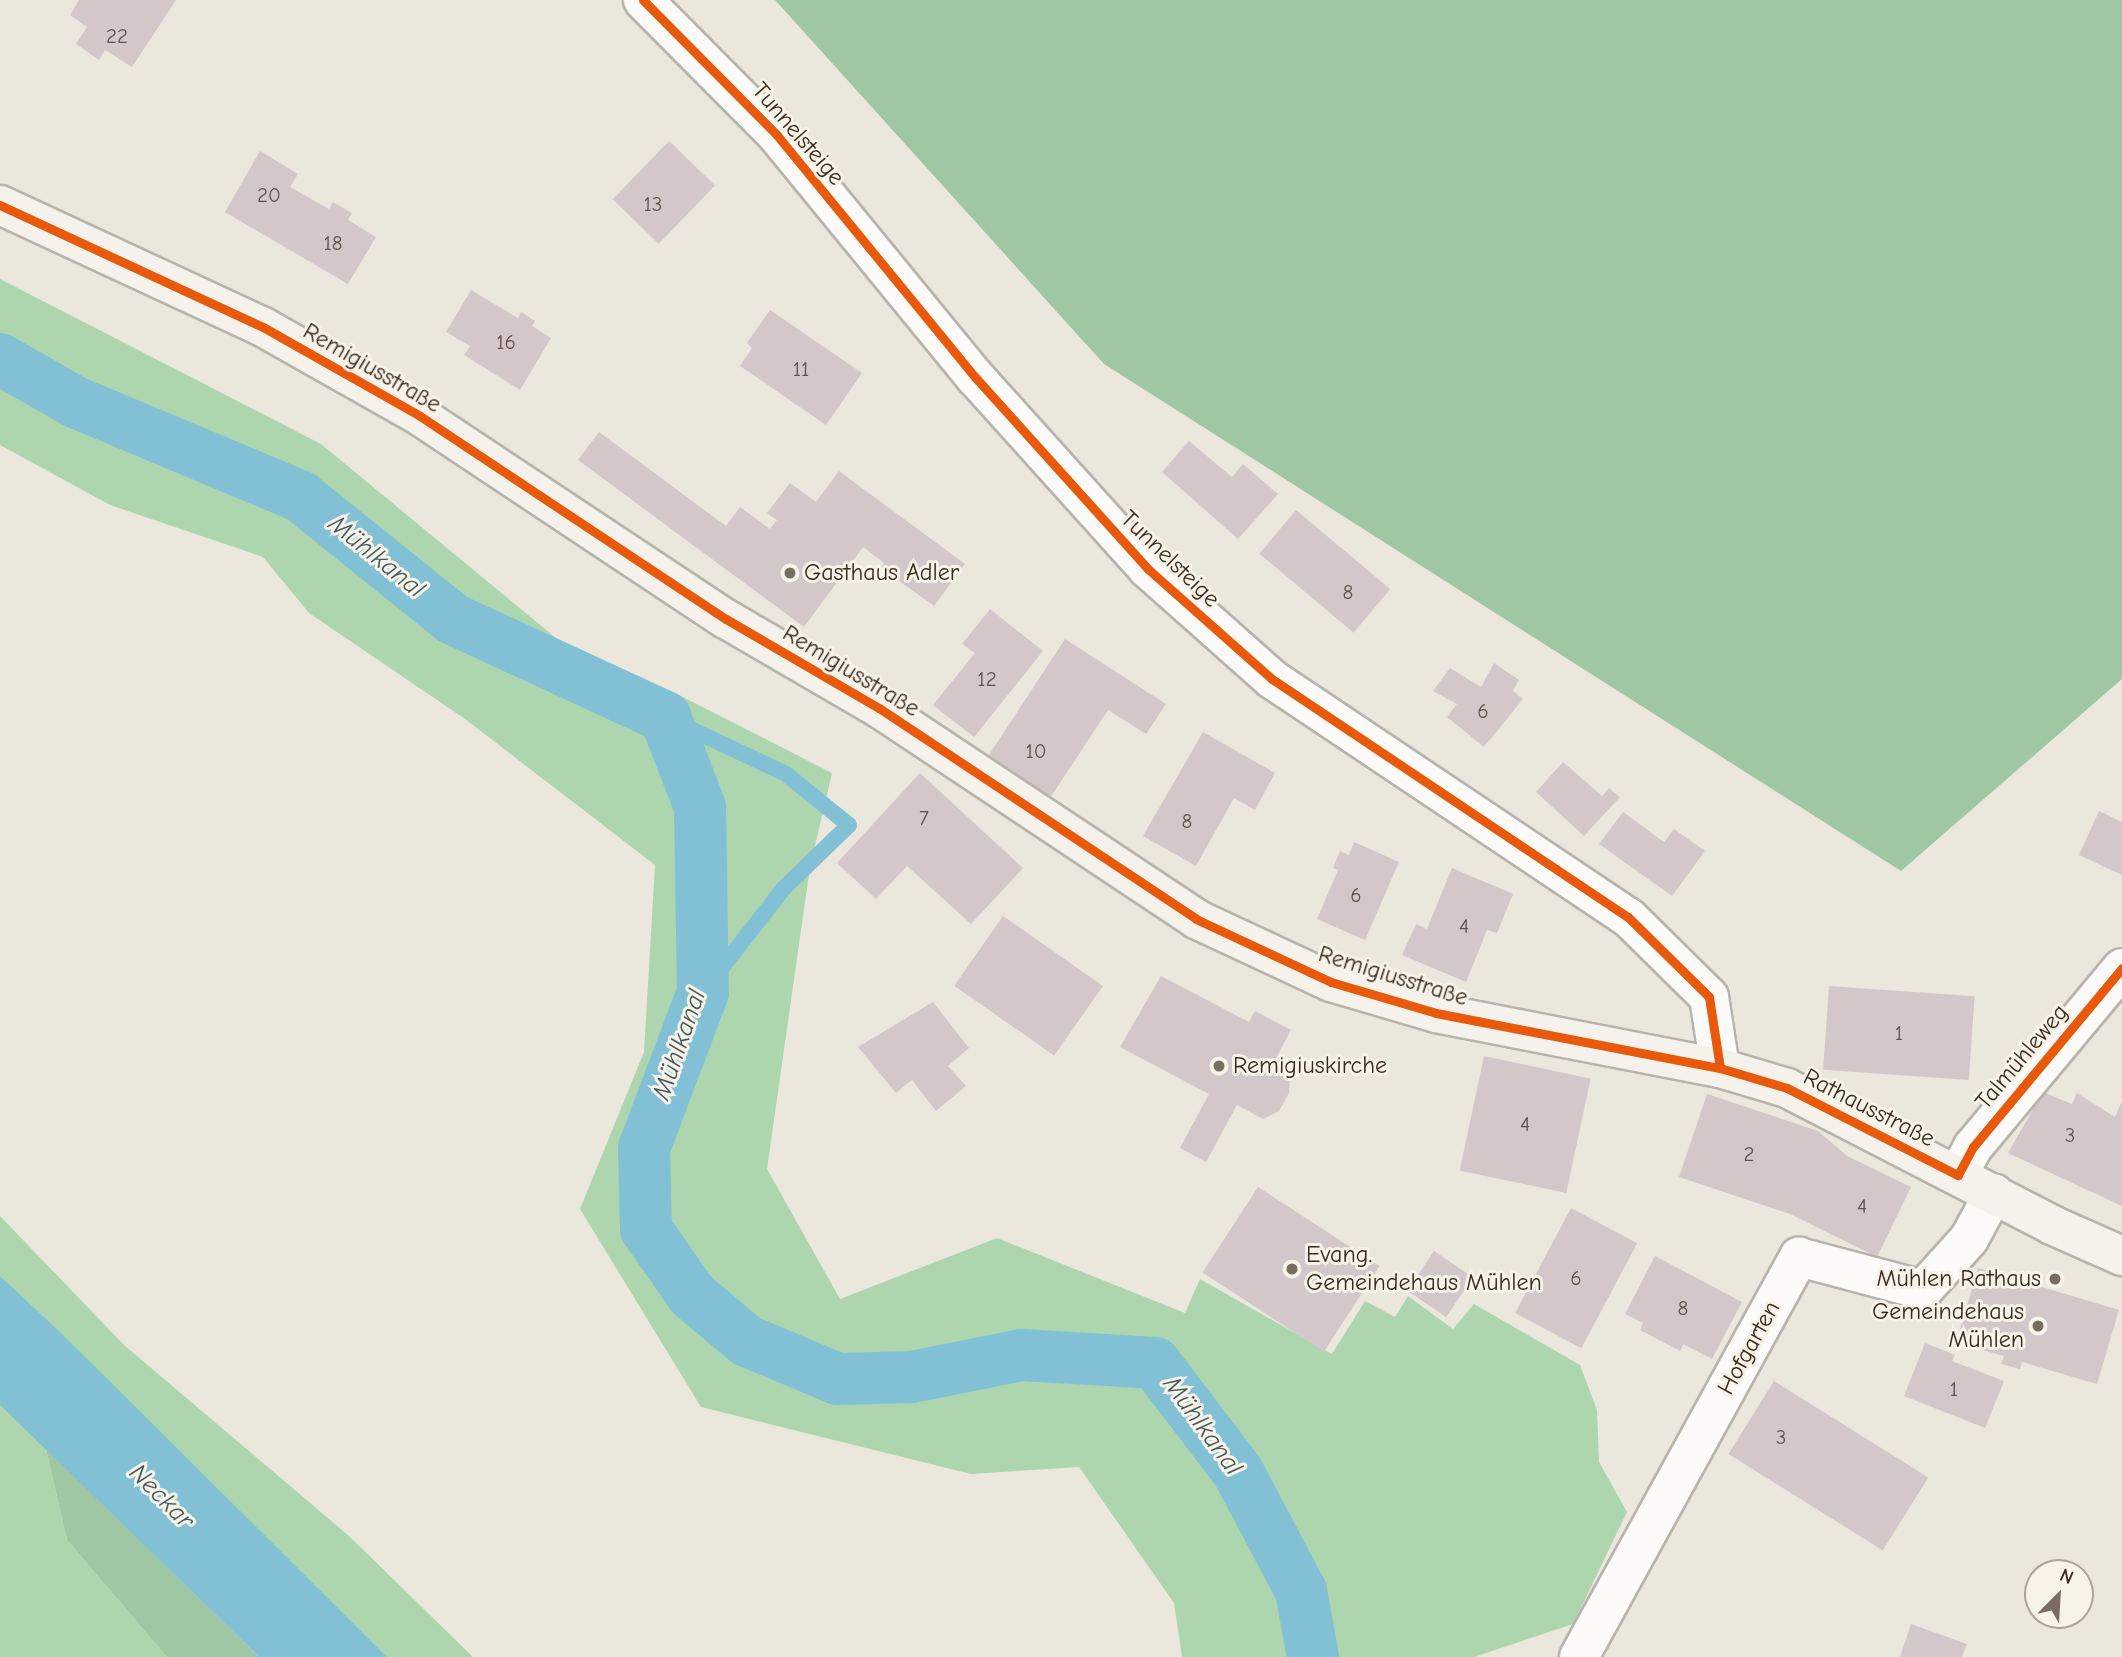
<!DOCTYPE html>
<html>
<head>
<meta charset="utf-8">
<style>
	body { margin:0 }
	#map { position:relative; width:2122px; height:1657px; overflow:hidden; background:#ece7dc; font-family:"Comic Neue",sans-serif }
	div>[style] { position:absolute }
	.green>* { inset:0; background:#add6af }
	.forest>* { inset:0; background:#a0c7a4 }
	.water>* { inset:0; background:#82c0d5 }
	.stream>* { height:16px; margin:-8px; padding:0 8px; transform-origin:8px; border-radius:8px; background:#82c0d5 }
	.canal>* { height:52px; margin:-26px; padding:0 26px; transform-origin:26px; border-radius:26px; background:#82c0d5 }
	.building>* { inset:0; background:#d3c7ca; transform-origin:0 0 }
	.roads { filter:drop-shadow(2px 0 #b8b3ab) drop-shadow(-2px 0 #b8b3ab) drop-shadow(0 2px #b8b3ab) drop-shadow(0 -2px #b8b3ab) }
	.minor>* { height:38px; margin:-19px; padding:0 19px; transform-origin:19px; border-radius:19px; background:#fcfbfa }
	.tertiary>* { height:38px; margin:-19px; padding:0 19px; transform-origin:19px; border-radius:19px; background:#fcfbfa }
	.secondary>* { height:38px; margin:-19px; padding:0 19px; transform-origin:19px; border-radius:19px; background:#f5f1eb }
	.cycleway>* { height:9px; margin:-4.5px; padding:0 4.5px; transform-origin:4.5px; border-radius:4.5px; background:#e8590c }
	.dots>* { width:19px; height:19px; translate:-50% -50%; box-sizing:border-box; border:4px solid #f7f3e8; border-radius:50% }
	span { translate:-50% -50%; white-space:nowrap; text-align:center; line-height:1.15; -webkit-text-stroke:6px #f7f3e8; paint-order:stroke }
	.number-label { font-size:21px; color:#615149 }
	.number-label span { -webkit-text-stroke-width:0 }
	.street-label { font-size:24px; color:#3b2a1e }
	.poi-label { font-size:24px; color:#3b2a1e }
	.left { translate:0 -50%; text-align:left }
	.right { translate:-100% -50%; text-align:right }
	.water-label { font-size:26px; color:#44595d; font-style:italic }
	.north { position:absolute; left:2024px; top:1559px; width:70px; height:70px; box-sizing:border-box; background:#f7f3e8; border:2px solid #aca397; border-radius:50%; rotate:24deg; font-size:19px; font-weight:700; line-height:28px; text-align:center; color:#3b2a1e }
	.north::after { content:''; display:block; margin:auto; width:24px; height:32px; background:#796c60; clip-path:polygon(50% 0,100% 100%,50% 72%,0 100%) }
</style>
</head>
<body>
<div id="map">
	<div class="green">
		<div style="clip-path:polygon(0 279px,321px 444px,568px 648px,671px 691px,832px 773px,810px 867px,767px 1169px,840px 1299px,997px 1238px,1185px 1313px,1200px 1279px,1332px 1354px,1365px 1301px,1395px 1317px,1408px 1296px,1453px 1329px,1474px 1304px,1580px 1365px,1597px 1410px,1599px 1462px,1627px 1512px,1573px 1624px,1474px 1657px,1182px 1657px,1174px 1603px,1079px 1467px,971px 1474px,701px 1407px,580px 1209px,644px 1052px,655px 865px,465px 719px,309px 613px,263px 557px,110px 505px,0 445px)"></div>
		<div style="clip-path:polygon(0 1216px,124px 1345px,349px 1536px,473px 1657px,387px 1657px,0 1276px)"></div>
		<div style="clip-path:polygon(0 1405px,46px 1449px,67px 1540px,167px 1657px,0 1657px)"></div>
	</div>
	<div class="forest">
		<div style="clip-path:polygon(775px 0,2122px 0,2122px 679px,1901px 871px,1104px 364px)"></div>
		<div style="clip-path:polygon(46px 1449px,259px 1657px,167px 1657px,67px 1540px)"></div>
	</div>
	<div class="water">
		<div style="clip-path:polygon(0 1276px,61px 1333px,387px 1657px,259px 1657px,0 1405px)"></div>
	</div>
	<div class="stream">
		<div style="left:665px;top:717px;width:134px;rotate:25.2deg"></div>
		<div style="left:786px;top:774px;width:81px;rotate:39deg"></div>
		<div style="left:849px;top:825px;width:92px;rotate:135.9deg"></div>
		<div style="left:783px;top:889px;width:130px;rotate:127.8deg"></div>
	</div>
	<div class="canal">
		<div style="left:0;top:359px;width:86px;rotate:29.8deg"></div>
		<div style="left:75px;top:402px;width:244px;rotate:22.7deg"></div>
		<div style="left:300px;top:496px;width:196px;rotate:38.8deg"></div>
		<div style="left:453px;top:619px;width:234px;rotate:24.8deg"></div>
		<div style="left:665px;top:717px;width:97px;rotate:68.7deg"></div>
		<div style="left:700px;top:807px;width:185px;rotate:89.1deg"></div>
		<div style="left:703px;top:992px;width:167px;rotate:110.7deg"></div>
		<div style="left:644px;top:1148px;width:81px;rotate:88.6deg"></div>
		<div style="left:646px;top:1229px;width:80px;rotate:55.1deg"></div>
		<div style="left:692px;top:1295px;width:72px;rotate:39.9deg"></div>
		<div style="left:747px;top:1341px;width:99px;rotate:22.7deg"></div>
		<div style="left:838px;top:1379px;width:74px;rotate:-1.5deg"></div>
		<div style="left:912px;top:1377px;width:112px;rotate:-11.3deg"></div>
		<div style="left:1022px;top:1355px;width:133px;rotate:3.4deg"></div>
		<div style="left:1155px;top:1363px;width:137px;rotate:52.7deg"></div>
		<div style="left:1238px;top:1472px;width:135px;rotate:62.1deg"></div>
		<div style="left:1301px;top:1591px;width:67px;rotate:79.7deg"></div>
	</div>
	<div class="building">
		<div style="clip-path:polygon(79px 0,176px 0,132px 67px,105px 50px,99px 60px,76px 44px,87px 27px,70px 15px)"></div>
		<div style="left:669px;top:141px;width:64px;height:81px;rotate:44deg"></div>
		<div style="clip-path:polygon(260px 151px,298px 174px,290px 187px,329px 209px,333px 202px,352px 213px,348px 220px,376px 237px,348px 284px,225px 212px)"></div>
		<div style="clip-path:polygon(471px 290px,518px 318px,521px 312px,535px 321px,532px 326px,551px 338px,520px 390px,464px 355px,470px 346px,446px 332px)"></div>
		<div style="clip-path:polygon(770px 310px,862px 373px,826px 425px,740px 366px,752px 348px,747px 343px)"></div>
		<div style="clip-path:polygon(599px 432px,726px 526px,740px 507px,770px 529px,777px 520px,767px 513px,790px 483px,816px 502px,839px 471px,965px 564px,934px 606px,881px 568px,884px 563px,863px 547px,804px 627px,578px 460px)"></div>
		<div style="clip-path:polygon(1189px 441px,1232px 477px,1243px 464px,1278px 494px,1238px 539px,1162px 472px)"></div>
		<div style="left:1296px;top:510px;width:123px;height:57px;rotate:40deg"></div>
		<div style="clip-path:polygon(990px 609px,1043px 651px,974px 737px,933px 705px,975px 653px,962px 644px)"></div>
		<div style="clip-path:polygon(1065px 639px,1166px 704px,1146px 734px,1108px 710px,1050px 798px,987px 758px)"></div>
		<div style="clip-path:polygon(1494px 663px,1519px 680px,1513px 691px,1523px 699px,1484px 747px,1447px 717px,1457px 704px,1433px 691px,1450px 668px,1481px 687px)"></div>
		<div style="clip-path:polygon(1203px 732px,1275px 773px,1255px 810px,1234px 798px,1196px 866px,1143px 836px)"></div>
		<div style="clip-path:polygon(1563px 762px,1602px 796px,1609px 788px,1620px 797px,1584px 836px,1536px 792px)"></div>
		<div style="clip-path:polygon(920px 773px,1023px 868px,971px 924px,907px 866px,876px 899px,837px 863px)"></div>
		<div style="clip-path:polygon(2099px 811px,2122px 822px,2122px 875px,2079px 855px)"></div>
		<div style="clip-path:polygon(1623px 812px,1664px 842px,1674px 829px,1705px 851px,1672px 896px,1599px 844px)"></div>
		<div style="clip-path:polygon(1354px 842px,1399px 862px,1365px 940px,1317px 919px,1338px 870px,1333px 868px,1340px 851px,1349px 855px)"></div>
		<div style="clip-path:polygon(1452px 868px,1513px 894px,1497px 933px,1487px 930px,1466px 982px,1402px 955px,1416px 924px,1427px 929px)"></div>
		<div style="left:1003px;top:916px;width:122px;height:85px;rotate:35deg"></div>
		<div style="clip-path:polygon(1161px 976px,1249px 1022px,1255px 1011px,1291px 1030px,1274px 1062px,1290px 1071px,1289px 1093px,1279px 1111px,1263px 1119px,1237px 1105px,1206px 1162px,1180px 1148px,1209px 1094px,1120px 1047px)"></div>
		<div style="left:1829px;top:986px;width:146px;height:84px;rotate:4deg"></div>
		<div style="clip-path:polygon(933px 1002px,969px 1048px,948px 1066px,966px 1086px,936px 1111px,912px 1080px,896px 1093px,858px 1047px)"></div>
		<div style="left:1484px;top:1056px;width:109px;height:117px;rotate:12deg"></div>
		<div style="clip-path:polygon(2043px 1092px,2072px 1104px,2077px 1093px,2115px 1117px,2122px 1101px,2122px 1206px,2008px 1153px)"></div>
		<div style="clip-path:polygon(1707px 1094px,1818px 1131px,1847px 1156px,1911px 1187px,1877px 1257px,1790px 1214px,1679px 1177px)"></div>
		<div style="left:1258px;top:1187px;width:145px;height:102px;rotate:33deg"></div>
		<div style="left:1571px;top:1208px;width:75px;height:119px;rotate:28deg"></div>
		<div style="left:1434px;top:1251px;width:47px;height:48px;rotate:34deg"></div>
		<div style="clip-path:polygon(1655px 1256px,1742px 1302px,1712px 1359px,1683px 1344px,1680px 1351px,1640px 1330px,1643px 1323px,1625px 1314px)"></div>
		<div style="clip-path:polygon(1978px 1268px,2119px 1310px,2097px 1384px,2022px 1362px,2020px 1369px,2001px 1364px,2004px 1356px,1956px 1343px)"></div>
		<div style="clip-path:polygon(1925px 1343px,1955px 1355px,1952px 1361px,2004px 1381px,1985px 1428px,1904px 1396px)"></div>
		<div style="left:1774px;top:1381px;width:182px;height:86px;rotate:32deg"></div>
		<div style="clip-path:polygon(1911px 1624px,1967px 1644px,1962px 1657px,1900px 1657px)"></div>
	</div>
	<div class="roads">
		<div class="minor">
			<div style="left:1958px;top:1175px;width:32px;rotate:-62deg"></div>
			<div style="left:1973px;top:1147px;width:233px;rotate:-50.2deg"></div>
			<div style="left:1579px;top:1657px;width:457px;rotate:-61.2deg"></div>
			<div style="left:1799px;top:1257px;width:128px;rotate:14.9deg"></div>
			<div style="left:1923px;top:1290px;width:69px;rotate:-48deg"></div>
			<div style="left:1969px;top:1239px;width:52px;rotate:-61.5deg"></div>
		</div>
		<div class="tertiary">
			<div style="left:643px;top:0;width:189px;rotate:45.2deg"></div>
			<div style="left:776px;top:134px;width:315px;rotate:50.7deg"></div>
			<div style="left:976px;top:378px;width:257px;rotate:48deg"></div>
			<div style="left:1148px;top:569px;width:166px;rotate:41.6deg"></div>
			<div style="left:1272px;top:679px;width:428px;rotate:33.8deg"></div>
			<div style="left:1628px;top:917px;width:114px;rotate:44.6deg"></div>
			<div style="left:1709px;top:997px;width:72px;rotate:81.2deg"></div>
		</div>
		<div class="secondary">
			<div style="left:0;top:205px;width:290px;rotate:24.9deg"></div>
			<div style="left:263px;top:327px;width:180px;rotate:29.5deg"></div>
			<div style="left:420px;top:416px;width:367px;rotate:33.6deg"></div>
			<div style="left:726px;top:619px;width:177px;rotate:30.2deg"></div>
			<div style="left:879px;top:708px;width:381px;rotate:33.6deg"></div>
			<div style="left:1196px;top:919px;width:149px;rotate:25deg"></div>
			<div style="left:1331px;top:982px;width:109px;rotate:16.4deg"></div>
			<div style="left:1436px;top:1013px;width:289px;rotate:11deg"></div>
			<div style="left:1720px;top:1068px;width:70px;rotate:16.6deg"></div>
			<div style="left:1787px;top:1088px;width:298px;rotate:27.3deg"></div>
			<div style="left:2052px;top:1225px;width:77px;rotate:23.9deg"></div>
		</div>
	</div>
	<div class="cycleway">
		<div style="left:643px;top:0;width:189px;rotate:45.2deg"></div>
		<div style="left:776px;top:134px;width:315px;rotate:50.7deg"></div>
		<div style="left:976px;top:378px;width:257px;rotate:48deg"></div>
		<div style="left:1148px;top:569px;width:166px;rotate:41.6deg"></div>
		<div style="left:1272px;top:679px;width:428px;rotate:33.8deg"></div>
		<div style="left:1628px;top:917px;width:114px;rotate:44.6deg"></div>
		<div style="left:1709px;top:997px;width:72px;rotate:81.2deg"></div>
		<div style="left:0;top:205px;width:290px;rotate:24.9deg"></div>
		<div style="left:263px;top:327px;width:180px;rotate:29.5deg"></div>
		<div style="left:420px;top:416px;width:367px;rotate:33.6deg"></div>
		<div style="left:726px;top:619px;width:177px;rotate:30.2deg"></div>
		<div style="left:879px;top:708px;width:381px;rotate:33.6deg"></div>
		<div style="left:1196px;top:919px;width:149px;rotate:25deg"></div>
		<div style="left:1331px;top:982px;width:109px;rotate:16.4deg"></div>
		<div style="left:1436px;top:1013px;width:289px;rotate:11deg"></div>
		<div style="left:1720px;top:1068px;width:70px;rotate:16.6deg"></div>
		<div style="left:1787px;top:1088px;width:192px;rotate:27deg"></div>
		<div style="left:1958px;top:1175px;width:32px;rotate:-62deg"></div>
		<div style="left:1973px;top:1147px;width:233px;rotate:-50.2deg"></div>
	</div>
	<div class="dots">
		<div style="left:790px;top:573px;background:#796c60"></div>
		<div style="left:1219px;top:1066px;background:#796c60"></div>
		<div style="left:1292px;top:1269px;background:#796c60"></div>
		<div style="left:2055px;top:1279px;background:#796c60"></div>
		<div style="left:2038px;top:1326px;background:#796c60"></div>
	</div>
	<div class="number-label">
		<span style="left:117px;top:36px">22</span>
		<span style="left:269px;top:195px">20</span>
		<span style="left:653px;top:204px">13</span>
		<span style="left:333px;top:243px">18</span>
		<span style="left:506px;top:342px">16</span>
		<span style="left:801px;top:369px">11</span>
		<span style="left:1348px;top:592px">8</span>
		<span style="left:987px;top:679px">12</span>
		<span style="left:1483px;top:711px">6</span>
		<span style="left:1036px;top:751px">10</span>
		<span style="left:924px;top:818px">7</span>
		<span style="left:1187px;top:821px">8</span>
		<span style="left:1356px;top:895px">6</span>
		<span style="left:1464px;top:926px">4</span>
		<span style="left:1899px;top:1033px">1</span>
		<span style="left:1525px;top:1124px">4</span>
		<span style="left:2070px;top:1135px">3</span>
		<span style="left:1749px;top:1154px">2</span>
		<span style="left:1862px;top:1206px">4</span>
		<span style="left:1576px;top:1278px">6</span>
		<span style="left:1683px;top:1308px">8</span>
		<span style="left:1954px;top:1389px">1</span>
		<span style="left:1781px;top:1437px">3</span>
	</div>
	<div class="street-label">
		<span style="left:798px;top:134px;rotate:49deg">Tunnelsteige</span>
		<span style="left:372px;top:368px;rotate:30deg">Remigiusstraße</span>
		<span style="left:1170px;top:559px;rotate:44deg">Tunnelsteige</span>
		<span style="left:851px;top:671px;rotate:31deg">Remigiusstraße</span>
		<span style="left:1393px;top:976px;rotate:17deg">Remigiusstraße</span>
		<span style="left:2022px;top:1057px;rotate:-50deg">Talmühleweg</span>
		<span style="left:1869px;top:1108px;rotate:27deg">Rathausstraße</span>
		<span style="left:1749px;top:1348px;rotate:-61deg">Hofgarten</span>
	</div>
	<div class="poi-label">
		<span class="left" style="left:804px;top:573px">Gasthaus Adler</span>
		<span class="left" style="left:1233px;top:1066px">Remigiuskirche</span>
		<span class="left" style="left:1306px;top:1269px">Evang.<br>Gemeindehaus Mühlen</span>
		<span class="right" style="left:2041px;top:1279px">Mühlen Rathaus</span>
		<span class="right" style="left:2024px;top:1326px">Gemeindehaus<br>Mühlen</span>
	</div>
	<div class="water-label">
		<span style="left:376px;top:557px;rotate:39deg">Mühlkanal</span>
		<span style="left:680px;top:1045px;rotate:-71deg">Mühlkanal</span>
		<span style="left:1202px;top:1426px;rotate:54deg">Mühlkanal</span>
		<span style="left:161px;top:1497px;rotate:45deg">Neckar</span>
	</div>
	<div class="north">N</div>
</div>
</body>
</html>
